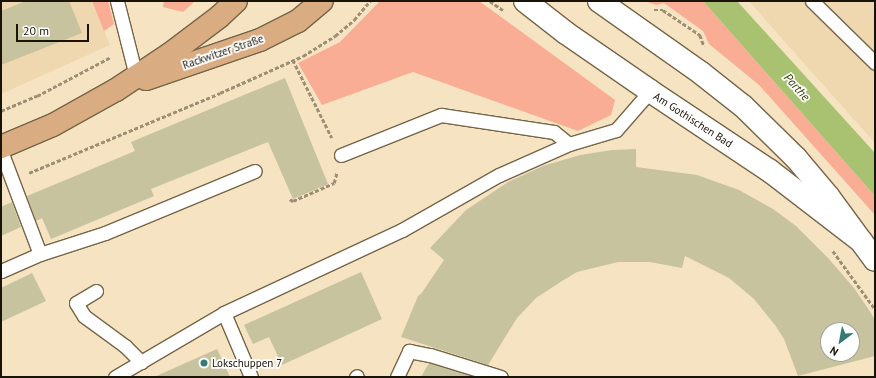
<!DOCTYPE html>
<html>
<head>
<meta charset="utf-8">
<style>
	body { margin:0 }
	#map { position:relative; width:876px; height:378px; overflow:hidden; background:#f6e3c1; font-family:"PT Sans",sans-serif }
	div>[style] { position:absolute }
	.built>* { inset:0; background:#efd7b0 }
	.green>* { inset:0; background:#f9ad94 }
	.water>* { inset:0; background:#a9c272 }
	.building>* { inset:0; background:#c7c39f }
	.path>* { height:2.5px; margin-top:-1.25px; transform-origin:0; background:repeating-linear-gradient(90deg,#9d8e76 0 4px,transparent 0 6px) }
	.roads { filter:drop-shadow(1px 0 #766547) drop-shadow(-1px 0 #766547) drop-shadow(0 1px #766547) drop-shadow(0 -1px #766547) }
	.lane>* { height:13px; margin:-6.5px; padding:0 6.5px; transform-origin:6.5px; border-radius:6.5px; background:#fff }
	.secondary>* { height:22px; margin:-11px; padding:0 11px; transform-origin:11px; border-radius:11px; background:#fff }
	.primary>* { height:22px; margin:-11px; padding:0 11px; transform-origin:11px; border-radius:11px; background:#d9ac82 }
	.dots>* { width:11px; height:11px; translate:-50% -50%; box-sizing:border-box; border:2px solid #fff; border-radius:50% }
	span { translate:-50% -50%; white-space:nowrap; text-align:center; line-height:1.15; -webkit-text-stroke:3.5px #fff; paint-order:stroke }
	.street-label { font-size:11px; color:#1a1308 }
	.poi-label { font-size:11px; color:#1a1308 }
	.left { translate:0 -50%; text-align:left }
	.water-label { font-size:12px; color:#314002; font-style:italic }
	.frame { position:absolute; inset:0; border:2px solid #1a1308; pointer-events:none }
	.north { position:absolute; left:820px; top:322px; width:40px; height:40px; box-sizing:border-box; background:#fff; border:1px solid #a3a19c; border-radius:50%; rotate:212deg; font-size:11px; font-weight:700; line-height:16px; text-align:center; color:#1a1308 }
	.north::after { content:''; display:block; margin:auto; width:14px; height:18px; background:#347b74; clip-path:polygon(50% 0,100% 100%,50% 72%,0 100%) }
	.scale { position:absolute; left:16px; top:24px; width:73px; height:18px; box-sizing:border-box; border:2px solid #1a1308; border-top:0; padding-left:5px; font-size:12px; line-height:14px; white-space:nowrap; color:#1a1308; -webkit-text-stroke:3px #fff; paint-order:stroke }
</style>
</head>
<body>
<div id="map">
	<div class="built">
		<div style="clip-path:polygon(1px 1px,92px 1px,110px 45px,1px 94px)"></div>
		<div style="clip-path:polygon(749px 1px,875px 1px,875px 143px,778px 34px)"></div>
	</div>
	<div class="green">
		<div style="clip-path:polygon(92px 1px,108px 1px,114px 24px,104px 31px)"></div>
		<div style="clip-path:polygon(164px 1px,195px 1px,183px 12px,163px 7px)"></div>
		<div style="clip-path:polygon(380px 1px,479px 1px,615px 100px,611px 115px,578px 131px,413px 72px,322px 105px,298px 63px,340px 42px)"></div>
		<div style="clip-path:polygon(645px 1px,703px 1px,875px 196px,875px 215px,759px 85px,709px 44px,703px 31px,664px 3px,656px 5px)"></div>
	</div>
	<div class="water">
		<div style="clip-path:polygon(703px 1px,737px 1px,875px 153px,875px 196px)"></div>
	</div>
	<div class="building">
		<div style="clip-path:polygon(26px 1px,69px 1px,82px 33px,1px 65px,1px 11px)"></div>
		<div style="clip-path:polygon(285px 78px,328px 184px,293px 199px,268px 142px,151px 189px,154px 196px,51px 239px,42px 218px,36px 221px,27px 196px,135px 151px,131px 142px)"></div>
		<div style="clip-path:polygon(evenodd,636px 149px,636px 167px,697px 175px,739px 190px,773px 209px,796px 226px,828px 258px,854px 288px,869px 310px,875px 320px,875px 356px,798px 376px,784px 339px,775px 325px,754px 299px,729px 278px,685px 256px,682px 268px,650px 262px,618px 262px,577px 272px,562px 281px,536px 298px,517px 318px,488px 365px,401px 337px,418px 296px,421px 294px,444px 260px,430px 248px,466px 210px,508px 182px,543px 166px,580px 155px,612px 150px,636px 149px,828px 330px,852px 330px,852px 354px,828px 354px,828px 330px)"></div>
		<div style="clip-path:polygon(12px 202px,21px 227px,1px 236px,1px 207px)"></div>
		<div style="clip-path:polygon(361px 272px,382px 319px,282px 365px,269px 337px,253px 344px,244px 325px)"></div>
		<div style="clip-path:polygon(32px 273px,46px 301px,1px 322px,1px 288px)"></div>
		<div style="clip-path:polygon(217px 349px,230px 377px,154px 377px)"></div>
		<div style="clip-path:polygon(429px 363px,474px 377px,421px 377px)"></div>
	</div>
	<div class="path">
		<div style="left:490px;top:1px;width:16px;rotate:35deg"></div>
		<div style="left:654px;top:10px;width:9px"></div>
		<div style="left:663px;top:10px;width:45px;rotate:34deg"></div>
		<div style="left:700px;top:35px;width:12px;rotate:70deg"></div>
		<div style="left:293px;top:60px;width:87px;rotate:63.4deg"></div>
		<div style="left:1px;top:111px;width:39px;rotate:-23deg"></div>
		<div style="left:37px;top:96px;width:84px;rotate:-27.8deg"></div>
		<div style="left:29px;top:173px;width:207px;rotate:-22.7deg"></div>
		<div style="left:220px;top:93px;width:91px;rotate:-24deg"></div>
		<div style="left:303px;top:56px;width:38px;rotate:-32deg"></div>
		<div style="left:335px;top:36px;width:25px;rotate:-40deg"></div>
		<div style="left:354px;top:20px;width:25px;rotate:-50deg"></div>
		<div style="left:290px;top:199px;width:4px;rotate:34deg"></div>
		<div style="left:293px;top:201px;width:45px;rotate:-23.7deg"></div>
		<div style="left:334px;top:183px;width:11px;rotate:-75deg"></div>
		<div style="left:833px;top:251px;width:72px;rotate:54.1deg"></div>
	</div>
	<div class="roads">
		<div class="lane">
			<div style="left:117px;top:1px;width:77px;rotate:75.8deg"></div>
			<div style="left:812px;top:1px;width:88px;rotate:44.5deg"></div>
			<div style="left:1px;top:151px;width:110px;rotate:69.3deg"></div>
			<div style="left:40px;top:254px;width:68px;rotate:-17.9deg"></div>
			<div style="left:105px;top:233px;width:162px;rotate:-22.5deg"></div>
			<div style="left:341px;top:155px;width:108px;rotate:-21.8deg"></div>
			<div style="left:441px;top:115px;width:114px;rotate:8.6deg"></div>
			<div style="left:554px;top:132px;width:19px;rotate:39deg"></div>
			<div style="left:1px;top:271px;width:43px;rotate:-23.6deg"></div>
			<div style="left:96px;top:291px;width:23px;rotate:149deg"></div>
			<div style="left:76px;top:303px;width:15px;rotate:58deg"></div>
			<div style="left:84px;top:316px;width:51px;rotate:36.2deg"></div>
			<div style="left:125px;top:346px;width:23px;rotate:45deg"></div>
			<div style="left:224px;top:313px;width:69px;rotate:67.1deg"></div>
			<div style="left:115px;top:377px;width:126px;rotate:-30.4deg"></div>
			<div style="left:224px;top:313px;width:196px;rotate:-25deg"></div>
			<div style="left:402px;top:230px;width:112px;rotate:-29.6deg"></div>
			<div style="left:499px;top:175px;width:77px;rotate:-23.9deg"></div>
			<div style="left:569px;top:144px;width:49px;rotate:-16.6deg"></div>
			<div style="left:616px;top:130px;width:52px;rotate:-48.9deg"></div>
			<div style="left:356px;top:377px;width:1px;rotate:-45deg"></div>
			<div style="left:397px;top:377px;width:29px;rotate:-65deg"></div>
			<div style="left:409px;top:351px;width:21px;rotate:11deg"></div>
			<div style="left:430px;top:355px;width:74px;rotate:17.2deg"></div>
		</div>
		<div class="secondary">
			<div style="left:525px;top:1px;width:52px;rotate:38deg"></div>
			<div style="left:566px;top:33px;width:102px;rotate:34.6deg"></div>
			<div style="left:650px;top:91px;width:144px;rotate:33.7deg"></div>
			<div style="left:770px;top:171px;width:115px;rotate:37.6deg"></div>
			<div style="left:599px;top:1px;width:125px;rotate:35.2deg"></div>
			<div style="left:701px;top:73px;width:53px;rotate:38.2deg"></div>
			<div style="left:743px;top:106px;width:74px;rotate:44.5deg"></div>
			<div style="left:796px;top:158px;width:50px;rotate:49.9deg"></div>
			<div style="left:828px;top:196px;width:79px;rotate:53.7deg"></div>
		</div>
		<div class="primary">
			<div style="left:146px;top:79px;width:120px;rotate:-18.9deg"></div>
			<div style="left:260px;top:40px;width:42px;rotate:-26.6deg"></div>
			<div style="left:298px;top:21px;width:31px;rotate:-40deg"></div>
			<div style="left:1px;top:147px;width:56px;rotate:-22.9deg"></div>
			<div style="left:53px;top:125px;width:72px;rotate:-29.1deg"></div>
			<div style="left:116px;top:90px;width:65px;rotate:-33.7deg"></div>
			<div style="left:170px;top:54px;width:61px;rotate:-37.1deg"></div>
			<div style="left:219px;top:17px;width:23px;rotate:-43deg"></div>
		</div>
	</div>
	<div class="dots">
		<div style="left:204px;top:363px;background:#347b74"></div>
	</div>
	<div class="street-label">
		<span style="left:223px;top:52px;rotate:-19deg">Rackwitzer Straße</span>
		<span style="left:693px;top:120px;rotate:33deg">Am Gothischen Bad</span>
	</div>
	<div class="poi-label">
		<span class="left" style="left:212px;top:363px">Lokschuppen 7</span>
	</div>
	<div class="water-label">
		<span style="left:797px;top:87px;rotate:48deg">Parthe</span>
	</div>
	<div class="frame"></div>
	<div class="north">N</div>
	<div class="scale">20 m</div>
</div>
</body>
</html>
